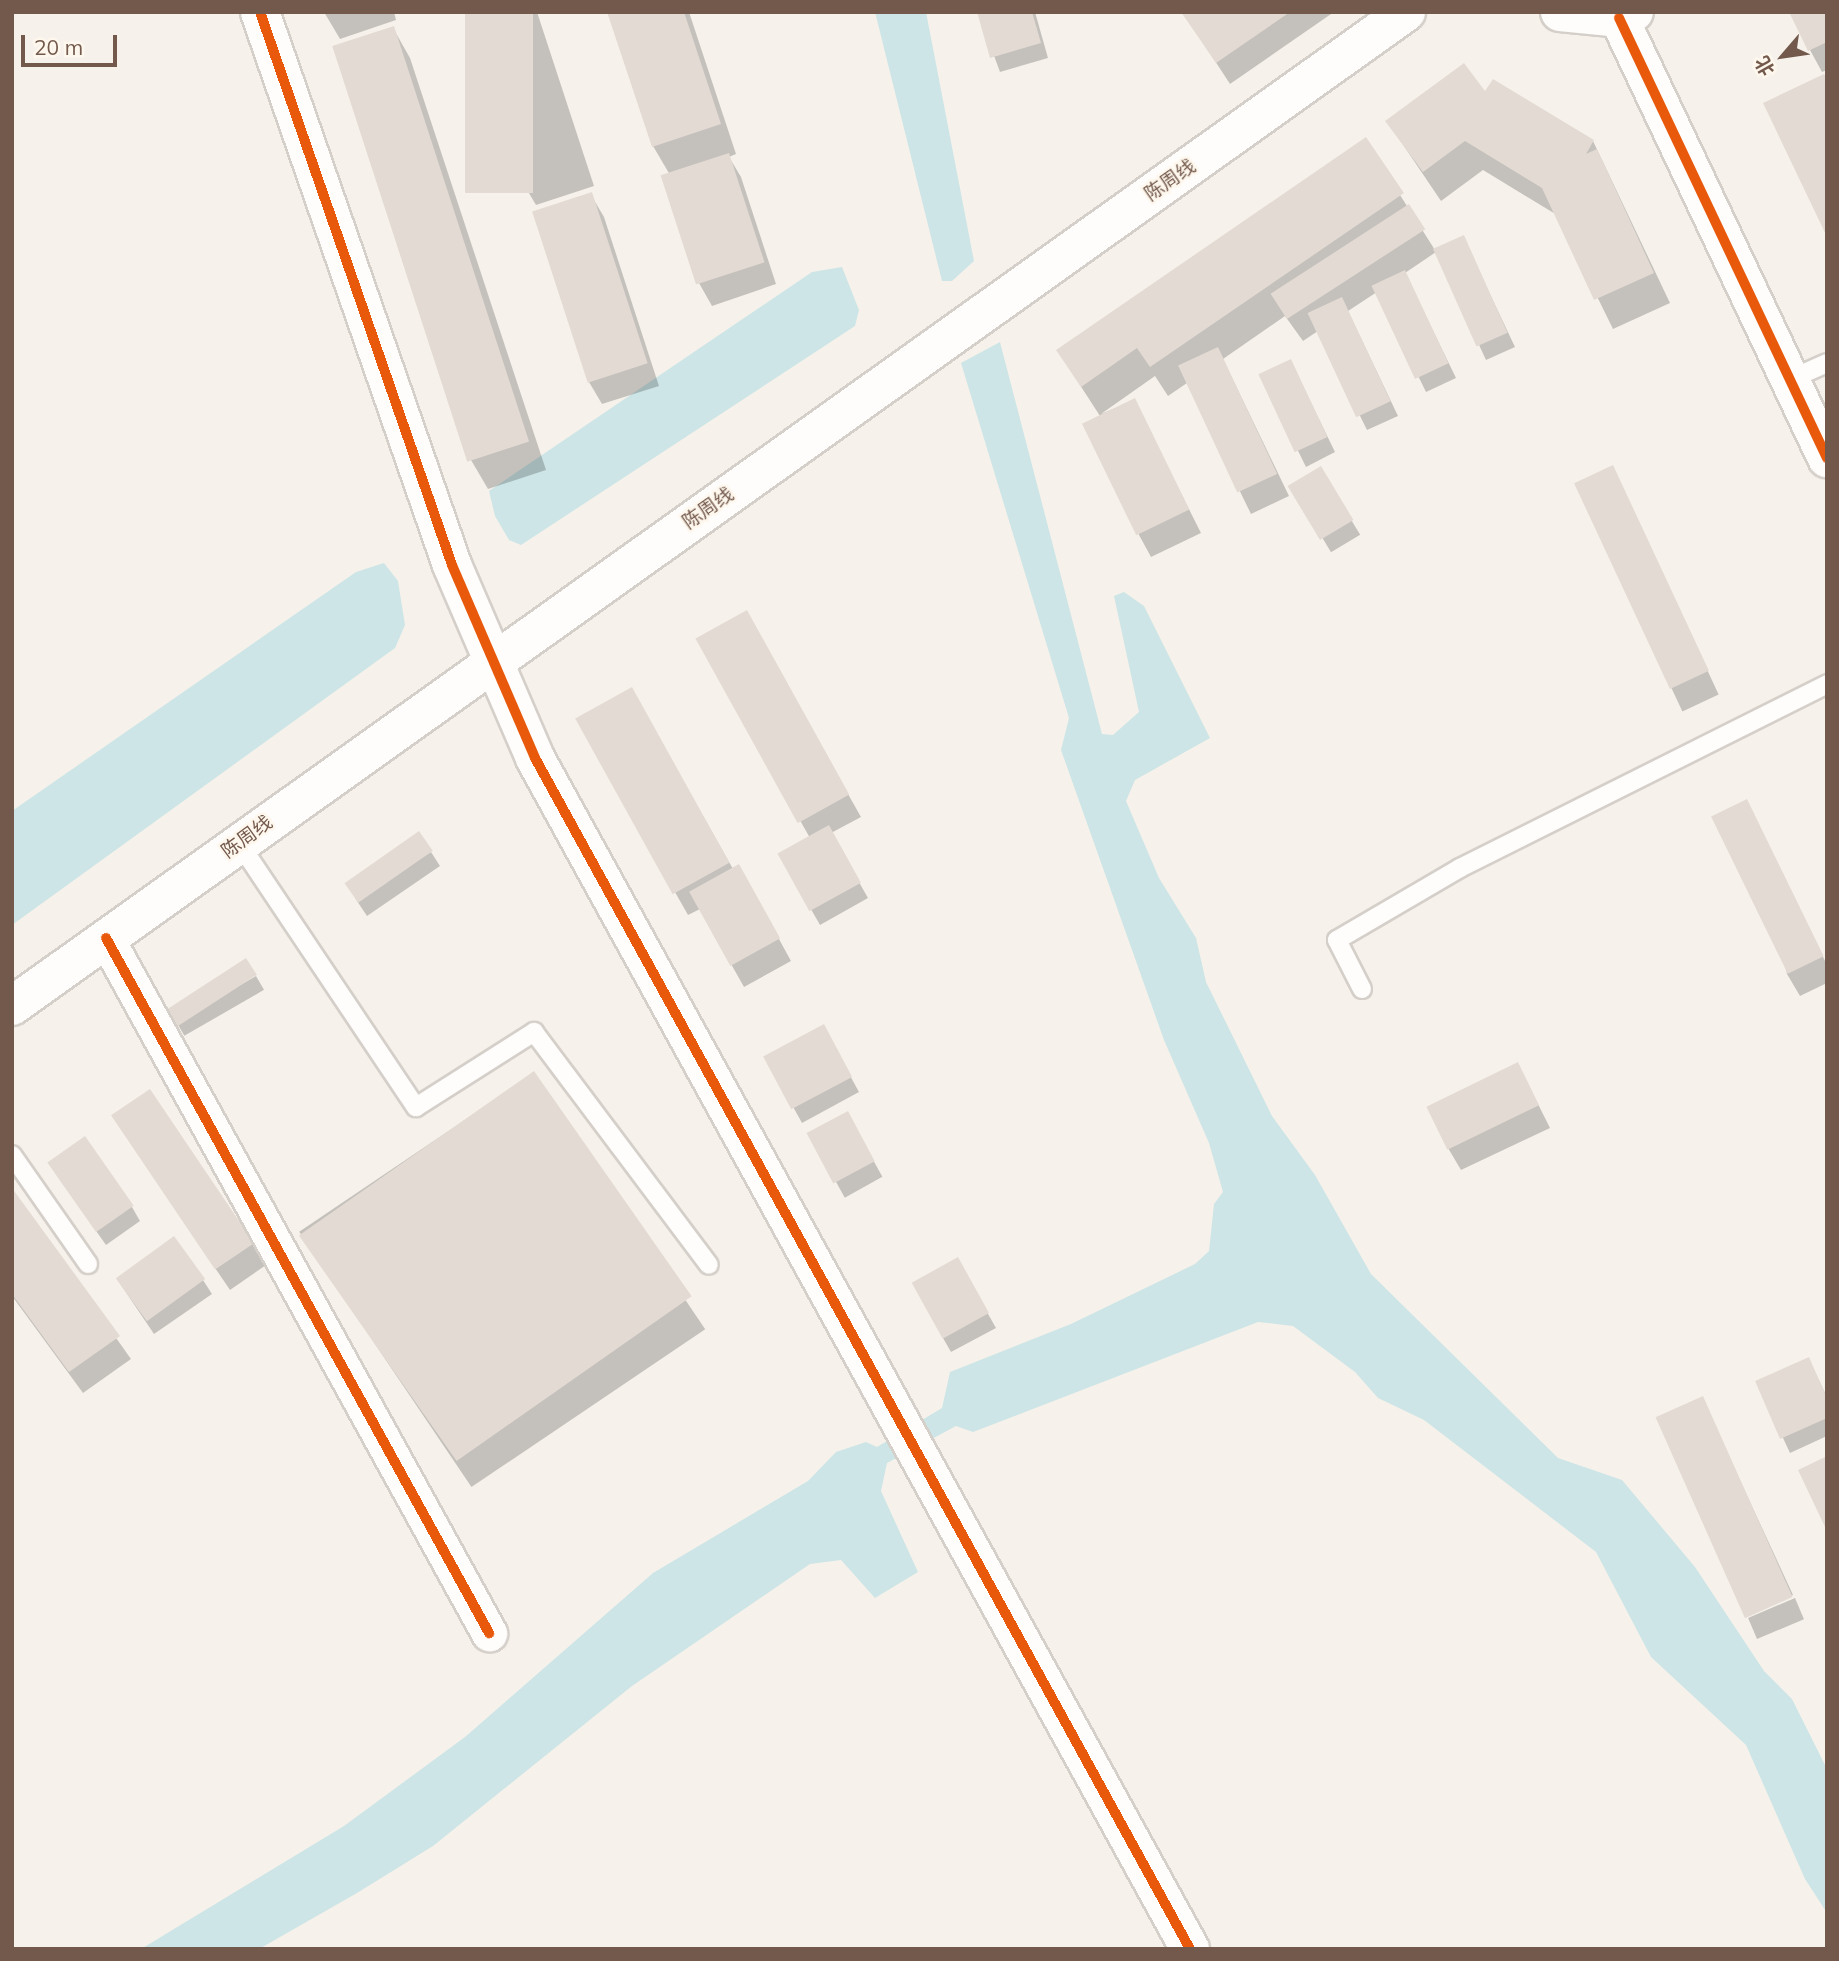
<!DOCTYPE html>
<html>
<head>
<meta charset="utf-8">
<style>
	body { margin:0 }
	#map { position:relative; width:1839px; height:1961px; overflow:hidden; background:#f6f2eb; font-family:Mulish,"Noto Sans SC",sans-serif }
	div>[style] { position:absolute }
	.water>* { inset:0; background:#cde5e6 }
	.shadow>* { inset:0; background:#0003; transform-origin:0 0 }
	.building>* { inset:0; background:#e3dad3; transform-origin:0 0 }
	.roads { filter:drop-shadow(2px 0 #d5cfc9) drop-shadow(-2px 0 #d5cfc9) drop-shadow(0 2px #d5cfc9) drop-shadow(0 -2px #d5cfc9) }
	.lane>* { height:18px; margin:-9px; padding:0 9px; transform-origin:9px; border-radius:9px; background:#fefdfc }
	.street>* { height:35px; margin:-17.5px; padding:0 17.5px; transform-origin:17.5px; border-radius:17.5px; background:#fefdfc }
	.secondary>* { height:38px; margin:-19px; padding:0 19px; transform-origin:19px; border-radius:19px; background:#fefdfc }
	.cycleway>* { height:10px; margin:-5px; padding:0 5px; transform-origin:5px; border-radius:5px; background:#e8590c }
	span { translate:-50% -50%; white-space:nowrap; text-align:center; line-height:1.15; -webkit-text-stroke:5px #fef7ed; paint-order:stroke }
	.street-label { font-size:19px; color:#73594c }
	.frame { position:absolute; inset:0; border:14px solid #73594c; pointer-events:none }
	.north { position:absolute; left:1748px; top:21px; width:70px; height:70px; -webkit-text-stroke:5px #fef7ed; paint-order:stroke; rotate:241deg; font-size:19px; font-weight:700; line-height:28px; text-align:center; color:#73594c }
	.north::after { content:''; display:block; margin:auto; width:24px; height:32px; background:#73594c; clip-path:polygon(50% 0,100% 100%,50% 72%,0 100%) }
	.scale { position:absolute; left:21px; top:35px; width:96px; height:32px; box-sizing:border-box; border:4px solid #73594c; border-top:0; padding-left:9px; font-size:21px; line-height:24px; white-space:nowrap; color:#73594c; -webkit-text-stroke:5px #fef7ed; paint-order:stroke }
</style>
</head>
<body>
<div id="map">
	<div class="water">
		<div style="clip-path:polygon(875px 12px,926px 12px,974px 261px,952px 281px,942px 281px)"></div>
		<div style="clip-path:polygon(842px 267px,859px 310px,855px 326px,521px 545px,509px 540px,495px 516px,489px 491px,812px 272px)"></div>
		<div style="clip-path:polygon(1000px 342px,1102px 734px,1113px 735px,1139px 712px,1114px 596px,1124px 592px,1144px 606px,1210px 738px,1135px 780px,1126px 801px,1159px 878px,1196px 938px,1206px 982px,1272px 1116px,1315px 1175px,1371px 1274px,1558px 1458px,1622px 1480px,1695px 1567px,1764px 1671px,1792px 1699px,1827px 1769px,1827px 1913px,1805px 1879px,1746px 1745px,1651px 1657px,1596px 1552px,1424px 1420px,1378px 1398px,1355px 1372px,1293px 1326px,1258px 1322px,973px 1432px,956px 1426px,887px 1463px,881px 1491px,918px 1572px,875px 1598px,841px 1560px,810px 1564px,632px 1686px,433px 1846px,357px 1893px,259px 1949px,141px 1949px,344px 1826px,465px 1737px,653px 1573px,808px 1481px,836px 1452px,866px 1442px,877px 1447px,942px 1408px,950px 1372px,1071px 1324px,1195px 1264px,1209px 1251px,1214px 1204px,1223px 1192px,1209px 1143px,1164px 1040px,1061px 750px,1069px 718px,961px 363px)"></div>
		<div style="clip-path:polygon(384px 563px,398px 581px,405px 625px,395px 648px,12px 925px,12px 811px,356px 572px)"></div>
	</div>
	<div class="shadow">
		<div style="clip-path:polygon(324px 12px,394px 12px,396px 20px,340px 39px)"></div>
		<div style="clip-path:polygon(467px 12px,537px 12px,594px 186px,536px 205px,523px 183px)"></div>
		<div style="clip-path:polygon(609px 12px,689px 12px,736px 154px,729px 157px,741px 177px,776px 284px,712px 306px,699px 283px,670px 175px,653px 146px)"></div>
		<div style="clip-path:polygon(978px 12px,1035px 12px,1048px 58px,1000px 72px)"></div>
		<div style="clip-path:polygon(1183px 12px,1334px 12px,1230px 84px)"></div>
		<div style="clip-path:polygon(1827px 12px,1827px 70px,1822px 72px,1810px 50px)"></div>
		<div style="clip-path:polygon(393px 28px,410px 58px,546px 470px,488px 489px,471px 460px)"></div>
		<div style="clip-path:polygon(1485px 95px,1593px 141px,1670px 303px,1613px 329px,1557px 215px,1483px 170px,1441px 201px,1387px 121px)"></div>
		<div style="clip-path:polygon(1365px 140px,1435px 250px,1463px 237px,1515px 347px,1486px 360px,1436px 252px,1405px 273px,1456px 378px,1426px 392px,1377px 292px,1348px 311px,1398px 416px,1367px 430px,1318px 331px,1303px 341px,1285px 316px,1223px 359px,1289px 496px,1251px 514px,1187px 383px,1168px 396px,1155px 376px,1101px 414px,1134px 400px,1201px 533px,1151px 557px,1139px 535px,1100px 416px,1058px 351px)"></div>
		<div style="clip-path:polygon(591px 195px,604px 217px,659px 386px,602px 404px,589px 382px,534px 213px)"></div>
		<div style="clip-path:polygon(1261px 376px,1298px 376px,1335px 452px,1306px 467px)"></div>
		<div style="left:1320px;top:468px;width:78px;height:34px;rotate:59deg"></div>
		<div style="left:1613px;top:468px;width:250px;height:40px;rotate:65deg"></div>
		<div style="clip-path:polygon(746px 613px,861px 817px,831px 833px,868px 898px,820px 925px,780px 855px,810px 838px,698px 640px)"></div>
		<div style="clip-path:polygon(631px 689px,733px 869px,739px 866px,791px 961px,744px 987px,700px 909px,688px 915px,577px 720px)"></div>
		<div style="clip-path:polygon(1747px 802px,1827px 965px,1827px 983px,1800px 996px,1787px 974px)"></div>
		<div style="clip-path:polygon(431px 852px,440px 866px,367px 916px,355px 898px)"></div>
		<div style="left:256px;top:976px;width:16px;height:92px;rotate:60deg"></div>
		<div style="clip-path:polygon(831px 1041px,859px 1092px,802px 1123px,766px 1058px)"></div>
		<div style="clip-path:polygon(1518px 1064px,1550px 1128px,1461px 1170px,1448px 1148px)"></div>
		<div style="left:533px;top:1074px;width:308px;height:282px;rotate:56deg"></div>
		<div style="left:847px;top:1113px;width:73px;height:43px;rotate:61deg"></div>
		<div style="clip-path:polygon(113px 1117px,254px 1243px,266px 1265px,230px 1290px)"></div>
		<div style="clip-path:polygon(58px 1177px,132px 1207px,140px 1221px,106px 1245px)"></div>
		<div style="clip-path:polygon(12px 1191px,131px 1359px,83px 1393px,12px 1296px)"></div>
		<div style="clip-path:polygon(957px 1259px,996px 1328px,951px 1352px,943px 1338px)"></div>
		<div style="clip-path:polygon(117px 1279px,203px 1280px,212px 1294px,154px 1334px)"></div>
		<div style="clip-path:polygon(1816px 1374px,1827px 1397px,1827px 1436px,1790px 1453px,1757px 1382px)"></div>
		<div style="clip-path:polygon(1702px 1398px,1793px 1595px,1747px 1616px)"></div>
		<div style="left:1795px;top:1598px;width:23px;height:51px;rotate:67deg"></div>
	</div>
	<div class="building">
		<div style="left:465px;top:12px;width:68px;height:181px"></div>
		<div style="clip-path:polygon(607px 12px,684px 12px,721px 124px,652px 147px)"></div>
		<div style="clip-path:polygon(977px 12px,1032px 12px,1041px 43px,990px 58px)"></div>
		<div style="clip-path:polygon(1181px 12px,1290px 12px,1216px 63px)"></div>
		<div style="clip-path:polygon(1789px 12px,1827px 12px,1827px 42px,1808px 51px)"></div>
		<div style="left:394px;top:26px;width:437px;height:65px;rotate:72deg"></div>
		<div style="clip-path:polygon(1464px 63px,1485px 91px,1493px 79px,1594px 140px,1586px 154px,1597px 149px,1654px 273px,1594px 300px,1542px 188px,1465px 141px,1423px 172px,1385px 121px)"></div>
		<div style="clip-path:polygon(1824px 74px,1827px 79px,1827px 237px,1763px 103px)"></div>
		<div style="clip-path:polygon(1366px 137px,1404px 193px,1150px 367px,1137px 348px,1081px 387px,1056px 350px)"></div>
		<div style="left:729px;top:153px;width:115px;height:72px;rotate:72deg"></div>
		<div style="left:592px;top:192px;width:180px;height:63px;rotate:72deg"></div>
		<div style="left:1409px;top:204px;width:30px;height:165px;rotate:57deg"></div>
		<div style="left:1464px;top:235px;width:107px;height:34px;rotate:66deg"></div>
		<div style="left:1405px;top:270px;width:103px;height:37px;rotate:65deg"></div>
		<div style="left:1342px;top:297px;width:115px;height:38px;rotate:65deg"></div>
		<div style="left:1218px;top:347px;width:140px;height:44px;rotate:65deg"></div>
		<div style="left:1291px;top:359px;width:86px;height:36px;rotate:65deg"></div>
		<div style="left:1135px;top:398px;width:124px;height:59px;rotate:64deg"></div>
		<div style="left:1613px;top:465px;width:227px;height:43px;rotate:65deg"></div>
		<div style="left:1321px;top:466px;width:63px;height:39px;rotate:59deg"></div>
		<div style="left:747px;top:610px;width:211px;height:59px;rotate:61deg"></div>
		<div style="left:632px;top:687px;width:201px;height:65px;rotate:61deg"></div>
		<div style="left:1747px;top:799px;width:175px;height:40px;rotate:64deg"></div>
		<div style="left:829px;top:825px;width:66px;height:59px;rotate:61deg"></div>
		<div style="left:419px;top:831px;width:24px;height:91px;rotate:55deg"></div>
		<div style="left:739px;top:864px;width:85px;height:57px;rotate:61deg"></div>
		<div style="left:246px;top:958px;width:20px;height:95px;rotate:57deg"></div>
		<div style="left:824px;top:1024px;width:60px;height:69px;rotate:62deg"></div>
		<div style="left:1518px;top:1062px;width:48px;height:102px;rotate:64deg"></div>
		<div style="left:534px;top:1071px;width:275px;height:287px;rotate:55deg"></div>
		<div style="left:150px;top:1089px;width:186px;height:47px;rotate:56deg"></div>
		<div style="left:848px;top:1111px;width:57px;height:47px;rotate:62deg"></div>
		<div style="left:85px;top:1136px;width:85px;height:46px;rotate:55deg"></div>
		<div style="clip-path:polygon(12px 1188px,120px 1336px,69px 1372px,12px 1294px)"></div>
		<div style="left:174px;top:1236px;width:53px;height:72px;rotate:54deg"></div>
		<div style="left:958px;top:1257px;width:64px;height:53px;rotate:61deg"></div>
		<div style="clip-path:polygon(1809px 1357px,1827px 1398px,1827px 1418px,1780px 1439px,1755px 1381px)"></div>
		<div style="left:1703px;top:1396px;width:220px;height:52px;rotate:66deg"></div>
		<div style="clip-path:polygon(1827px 1456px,1827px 1526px,1825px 1527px,1798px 1470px)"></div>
	</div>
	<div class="roads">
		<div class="lane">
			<div style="left:1791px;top:379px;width:39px;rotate:-24deg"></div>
			<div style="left:239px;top:843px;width:318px;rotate:56.2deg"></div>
			<div style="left:416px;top:1107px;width:140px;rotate:-32.4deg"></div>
			<div style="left:534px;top:1032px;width:291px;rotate:53.1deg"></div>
			<div style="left:1362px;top:989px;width:55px;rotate:-117deg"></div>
			<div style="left:1337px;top:940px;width:143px;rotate:-30.3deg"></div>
			<div style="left:1460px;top:868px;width:411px;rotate:-26.6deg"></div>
			<div style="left:12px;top:1155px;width:133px;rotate:55.1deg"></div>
		</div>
		<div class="street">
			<div style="left:106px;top:938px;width:794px;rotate:61.14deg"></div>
		</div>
		<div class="secondary">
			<div style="left:260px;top:12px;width:585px;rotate:70.85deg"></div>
			<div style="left:452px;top:565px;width:210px;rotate:66.7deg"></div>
			<div style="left:535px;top:758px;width:1359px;rotate:61.19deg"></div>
			<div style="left:1560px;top:12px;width:59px;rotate:5.8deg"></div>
			<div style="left:1619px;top:18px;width:16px;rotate:-22deg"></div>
			<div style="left:1619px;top:18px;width:487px;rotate:64.7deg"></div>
			<div style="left:12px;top:1006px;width:1712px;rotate:-35.49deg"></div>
		</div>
	</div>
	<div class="cycleway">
		<div style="left:260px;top:12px;width:585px;rotate:70.85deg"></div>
		<div style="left:452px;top:565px;width:210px;rotate:66.7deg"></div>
		<div style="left:535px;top:758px;width:1359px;rotate:61.19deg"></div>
		<div style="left:1619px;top:18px;width:487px;rotate:64.7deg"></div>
		<div style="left:106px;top:938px;width:794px;rotate:61.14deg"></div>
	</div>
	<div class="street-label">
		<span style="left:1170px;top:180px;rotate:-35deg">陈周线</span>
		<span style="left:708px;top:508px;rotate:-35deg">陈周线</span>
		<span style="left:247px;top:837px;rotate:-36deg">陈周线</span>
	</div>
	<div class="frame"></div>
	<div class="north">北</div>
	<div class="scale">20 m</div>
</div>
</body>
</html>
